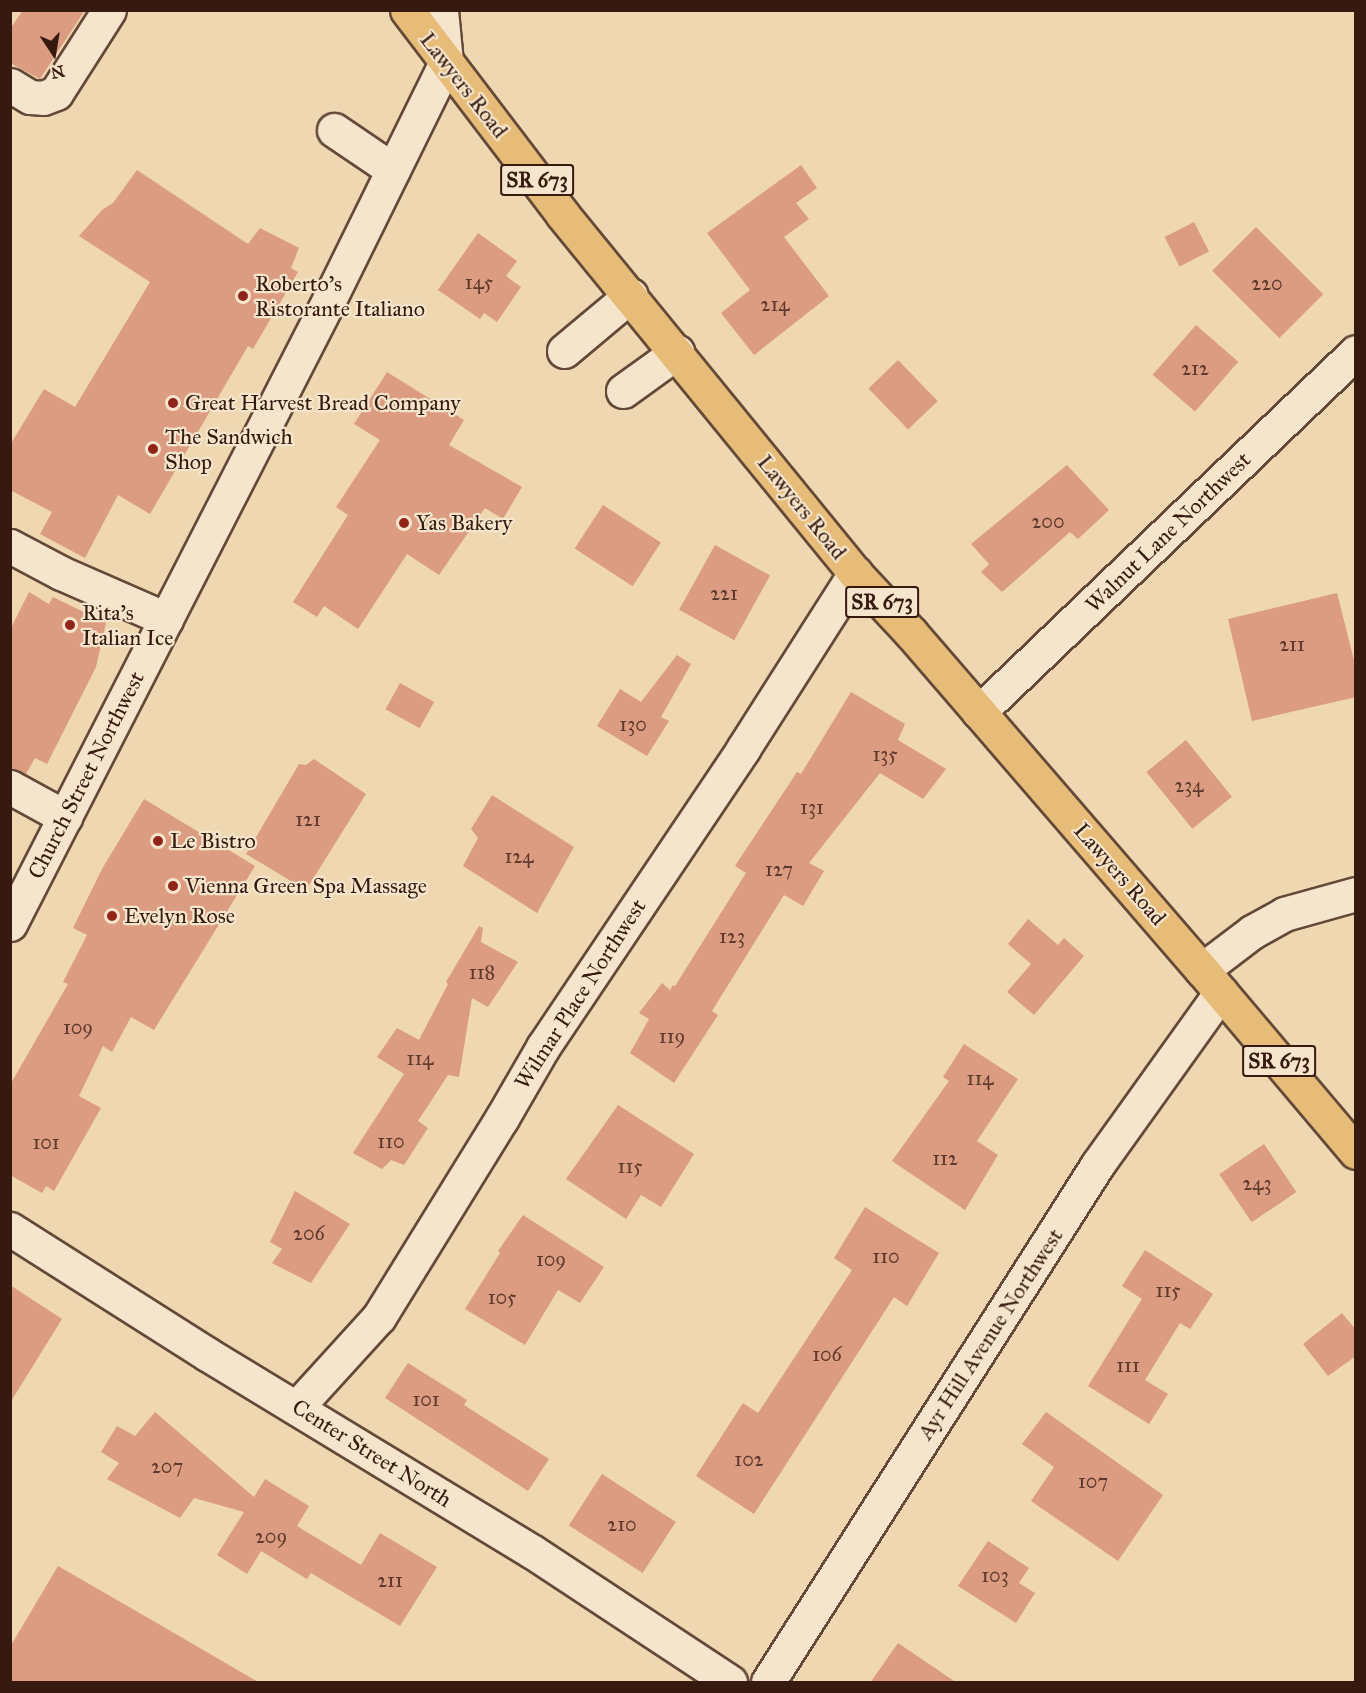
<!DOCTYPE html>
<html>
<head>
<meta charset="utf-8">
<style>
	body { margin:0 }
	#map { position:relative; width:1366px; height:1693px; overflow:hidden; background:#eed7b1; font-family:"IM FELL Great Primer",serif }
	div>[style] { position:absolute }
	.building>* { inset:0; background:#db9c81; transform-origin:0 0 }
	.roads { filter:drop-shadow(2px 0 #644938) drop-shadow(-2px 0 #644938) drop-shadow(0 2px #644938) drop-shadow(0 -2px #644938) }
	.minor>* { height:33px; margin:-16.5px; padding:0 16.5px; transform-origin:16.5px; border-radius:16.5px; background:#f4e5cc }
	.major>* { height:33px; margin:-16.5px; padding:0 16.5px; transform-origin:16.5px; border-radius:16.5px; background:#e7bc78 }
	.dots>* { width:16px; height:16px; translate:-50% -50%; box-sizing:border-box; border:3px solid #f4e5cc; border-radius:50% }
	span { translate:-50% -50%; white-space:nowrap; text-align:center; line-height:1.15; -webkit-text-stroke:4.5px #f4e5cc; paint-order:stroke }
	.number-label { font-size:20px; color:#5f3a2c }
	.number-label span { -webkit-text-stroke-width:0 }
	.shield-label span { padding:2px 4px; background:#f4e5cc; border:2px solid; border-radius:4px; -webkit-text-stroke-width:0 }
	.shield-label { font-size:21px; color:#361a10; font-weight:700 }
	.street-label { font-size:22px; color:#361a10 }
	.poi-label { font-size:22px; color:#361a10 }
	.left { translate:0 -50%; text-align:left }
	.frame { position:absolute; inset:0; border:12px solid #361a10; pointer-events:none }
	.north { position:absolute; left:24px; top:24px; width:60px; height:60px; -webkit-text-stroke:4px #f4e5cc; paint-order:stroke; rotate:168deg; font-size:16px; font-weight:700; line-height:24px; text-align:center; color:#361a10 }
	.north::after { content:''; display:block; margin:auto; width:21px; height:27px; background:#361a10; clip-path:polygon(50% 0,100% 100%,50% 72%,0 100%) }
</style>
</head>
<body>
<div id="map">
	<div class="building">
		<div style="clip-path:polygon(23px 10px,85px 10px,40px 79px,10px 63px,10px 29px)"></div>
		<div style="clip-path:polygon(801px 165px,817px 188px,796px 203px,809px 219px,784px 237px,829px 296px,754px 355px,721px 313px,750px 290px,707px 233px)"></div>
		<div style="clip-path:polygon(137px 170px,248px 244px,260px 228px,299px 248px,291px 268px,298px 272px,253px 349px,248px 346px,150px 514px,118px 495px,85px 558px,40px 534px,52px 512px,10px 490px,10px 445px,44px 389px,75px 407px,150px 282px,79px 236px,102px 210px,113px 203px)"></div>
		<div style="left:1194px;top:222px;width:33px;height:33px;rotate:63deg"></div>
		<div style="left:1256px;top:227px;width:95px;height:62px;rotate:45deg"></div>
		<div style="clip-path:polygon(478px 233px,517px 261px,506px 276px,521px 287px,497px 322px,484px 313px,480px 319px,438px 290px)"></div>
		<div style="left:1196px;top:325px;width:56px;height:66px;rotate:41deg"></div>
		<div style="left:898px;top:360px;width:57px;height:41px;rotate:46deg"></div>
		<div style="clip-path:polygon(387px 372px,464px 420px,449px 445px,522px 487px,503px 519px,485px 508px,439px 575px,407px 554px,358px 629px,324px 606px,317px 617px,293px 602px,348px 515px,336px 507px,380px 440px,354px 424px)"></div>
		<div style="clip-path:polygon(1067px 465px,1109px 510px,1078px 539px,1070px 532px,1002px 592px,981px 572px,989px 564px,971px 544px)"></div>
		<div style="left:603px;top:505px;width:69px;height:52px;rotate:33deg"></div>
		<div style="left:715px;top:545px;width:63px;height:74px;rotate:29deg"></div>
		<div style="clip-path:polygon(29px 592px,49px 604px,53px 597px,106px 623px,96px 667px,47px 764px,35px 758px,26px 774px,10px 768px,10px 630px)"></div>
		<div style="clip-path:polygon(1337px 593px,1356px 668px,1356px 697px,1252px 721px,1228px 619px)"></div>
		<div style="clip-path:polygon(677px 655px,691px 664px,661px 717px,669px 721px,647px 756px,597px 726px,620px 689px,641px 702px)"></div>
		<div style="left:400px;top:683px;width:39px;height:30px;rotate:29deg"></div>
		<div style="clip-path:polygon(851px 692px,905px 724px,898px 740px,946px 769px,923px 799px,880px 773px,809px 863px,824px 871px,803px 906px,784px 895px,712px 1011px,718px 1015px,674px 1083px,630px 1053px,649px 1019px,639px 1013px,662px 983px,670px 990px,673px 985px,675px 986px,746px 873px,735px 866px,797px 772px,801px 774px)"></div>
		<div style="left:1186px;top:740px;width:73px;height:51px;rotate:51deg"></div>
		<div style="clip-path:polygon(314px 759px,366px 794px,306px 890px,246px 854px,299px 764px,306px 765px)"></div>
		<div style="clip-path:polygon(492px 795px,574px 847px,537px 913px,463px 866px,478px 838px,471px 829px)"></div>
		<div style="clip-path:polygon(144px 799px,255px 866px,154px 1030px,131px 1017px,112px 1052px,103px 1046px,79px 1096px,101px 1108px,54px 1191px,46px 1186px,42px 1193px,10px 1175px,10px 1085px,68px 984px,63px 982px,87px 935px,73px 928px,102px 869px)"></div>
		<div style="clip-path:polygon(1028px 919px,1058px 945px,1064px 938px,1084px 956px,1034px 1015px,1007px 992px,1031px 964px,1008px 944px)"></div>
		<div style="clip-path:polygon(479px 926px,483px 928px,481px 942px,518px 962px,488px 1007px,472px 998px,459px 1077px,448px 1075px,418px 1121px,428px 1128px,404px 1165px,391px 1160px,382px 1169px,353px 1153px,404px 1074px,377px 1057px,397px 1028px,419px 1040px,448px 984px,446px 982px)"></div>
		<div style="clip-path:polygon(964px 1044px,1018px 1079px,977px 1141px,998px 1155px,965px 1210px,892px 1161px,949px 1081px,943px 1077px)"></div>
		<div style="clip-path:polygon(618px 1105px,694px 1154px,661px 1207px,641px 1195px,626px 1219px,566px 1179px)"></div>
		<div style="left:1264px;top:1144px;width:58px;height:54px;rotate:56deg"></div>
		<div style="clip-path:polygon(295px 1191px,350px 1224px,311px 1283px,272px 1263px,282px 1249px,270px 1242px)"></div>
		<div style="clip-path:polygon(865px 1207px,939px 1253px,907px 1306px,894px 1297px,754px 1514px,696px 1476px,743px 1403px,758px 1413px,852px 1270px,834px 1258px)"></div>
		<div style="clip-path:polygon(523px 1215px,604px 1267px,580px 1303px,558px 1290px,525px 1345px,465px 1309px,500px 1253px,498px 1251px)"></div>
		<div style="clip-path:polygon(1145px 1250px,1213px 1294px,1190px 1329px,1180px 1323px,1145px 1380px,1168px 1394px,1149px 1424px,1088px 1386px,1142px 1299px,1122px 1286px)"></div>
		<div style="clip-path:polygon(10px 1285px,62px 1319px,10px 1403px)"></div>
		<div style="clip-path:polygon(1342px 1313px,1356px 1330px,1356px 1356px,1328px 1376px,1303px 1344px)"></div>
		<div style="clip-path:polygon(408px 1363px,467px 1400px,464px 1405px,549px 1459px,528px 1491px,385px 1398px)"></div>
		<div style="clip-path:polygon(155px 1412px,254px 1497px,265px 1479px,309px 1506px,297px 1526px,361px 1565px,380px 1533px,437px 1567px,400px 1626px,311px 1573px,307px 1579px,261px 1551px,247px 1574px,217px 1555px,244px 1512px,194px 1498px,180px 1518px,107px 1479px,119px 1463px,101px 1452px,117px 1426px,135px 1436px)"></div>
		<div style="clip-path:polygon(1046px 1412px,1163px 1495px,1118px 1561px,1031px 1501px,1054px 1467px,1022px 1444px)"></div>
		<div style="left:602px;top:1474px;width:88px;height:61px;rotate:33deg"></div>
		<div style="clip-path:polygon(988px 1541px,1029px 1568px,1019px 1583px,1035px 1593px,1016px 1623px,958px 1586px)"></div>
		<div style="clip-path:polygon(58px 1566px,162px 1626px,260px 1683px,10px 1683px,10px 1647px)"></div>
		<div style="clip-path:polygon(898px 1643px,957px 1683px,870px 1683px)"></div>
	</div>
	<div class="roads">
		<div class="minor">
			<div style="left:10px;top:85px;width:23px;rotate:31deg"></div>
			<div style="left:30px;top:97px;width:13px;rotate:4deg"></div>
			<div style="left:43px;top:98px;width:14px;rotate:-21deg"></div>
			<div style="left:56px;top:93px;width:98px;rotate:-57.4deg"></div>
			<div style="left:334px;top:130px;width:71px;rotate:34.1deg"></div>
			<div style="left:564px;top:351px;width:87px;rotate:-39.9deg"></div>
			<div style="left:623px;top:391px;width:67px;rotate:-35.8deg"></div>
			<div style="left:10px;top:546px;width:58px;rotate:27.9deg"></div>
			<div style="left:61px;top:573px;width:115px;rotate:23.7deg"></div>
			<div style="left:979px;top:712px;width:521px;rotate:-43.68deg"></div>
			<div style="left:10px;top:787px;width:63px;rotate:28.6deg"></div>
			<div style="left:10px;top:924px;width:703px;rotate:-62.92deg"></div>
			<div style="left:330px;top:298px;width:263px;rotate:-63.8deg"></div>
			<div style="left:446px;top:62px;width:52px;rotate:-95.5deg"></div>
			<div style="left:1202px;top:970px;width:63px;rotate:-37.2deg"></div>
			<div style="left:1252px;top:932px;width:37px;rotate:-29deg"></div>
			<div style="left:1284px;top:914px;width:75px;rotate:-15.5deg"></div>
			<div style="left:10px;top:1229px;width:233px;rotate:32.4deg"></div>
			<div style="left:207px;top:1354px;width:381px;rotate:31.3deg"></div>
			<div style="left:533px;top:1552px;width:236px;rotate:33.4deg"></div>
			<div style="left:297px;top:1407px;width:122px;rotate:-47.7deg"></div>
			<div style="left:379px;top:1317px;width:234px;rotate:-58.3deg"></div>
			<div style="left:502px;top:1118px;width:82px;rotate:-60deg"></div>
			<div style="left:543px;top:1047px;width:359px;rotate:-56.1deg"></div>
			<div style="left:743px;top:749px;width:209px;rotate:-57.5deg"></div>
			<div style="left:768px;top:1682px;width:614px;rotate:-57.5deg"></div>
			<div style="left:1098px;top:1164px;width:211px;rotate:-54.4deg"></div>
		</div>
		<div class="major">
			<div style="left:407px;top:10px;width:258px;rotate:52.7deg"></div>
			<div style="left:563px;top:215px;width:462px;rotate:50.8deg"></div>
			<div style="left:855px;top:573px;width:82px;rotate:47deg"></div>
			<div style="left:911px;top:633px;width:445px;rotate:49.2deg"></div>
			<div style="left:1202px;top:970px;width:238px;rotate:49.8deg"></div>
		</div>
	</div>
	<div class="dots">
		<div style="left:243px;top:296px;background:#8f2418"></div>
		<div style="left:173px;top:403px;background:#8f2418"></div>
		<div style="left:153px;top:449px;background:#8f2418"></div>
		<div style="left:404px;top:523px;background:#8f2418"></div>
		<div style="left:70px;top:625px;background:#8f2418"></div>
		<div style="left:158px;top:841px;background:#8f2418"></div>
		<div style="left:173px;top:886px;background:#8f2418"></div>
		<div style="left:112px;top:916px;background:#8f2418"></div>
	</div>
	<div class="number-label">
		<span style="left:479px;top:282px">145</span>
		<span style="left:1267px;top:283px">220</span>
		<span style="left:775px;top:304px">214</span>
		<span style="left:1195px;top:368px">212</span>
		<span style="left:1048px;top:521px">200</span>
		<span style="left:724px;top:593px">221</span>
		<span style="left:1292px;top:644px">211</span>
		<span style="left:633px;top:724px">130</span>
		<span style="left:885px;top:754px">135</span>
		<span style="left:1189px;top:785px">234</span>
		<span style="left:812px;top:807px">131</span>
		<span style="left:308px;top:819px">121</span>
		<span style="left:519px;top:856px">124</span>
		<span style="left:779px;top:869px">127</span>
		<span style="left:732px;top:936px">123</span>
		<span style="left:482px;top:972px">118</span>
		<span style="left:78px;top:1027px">109</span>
		<span style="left:672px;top:1036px">119</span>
		<span style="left:420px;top:1058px">114</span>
		<span style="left:980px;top:1078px">114</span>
		<span style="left:391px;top:1141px">110</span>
		<span style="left:46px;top:1142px">101</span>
		<span style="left:945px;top:1158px">112</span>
		<span style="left:630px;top:1166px">115</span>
		<span style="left:1257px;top:1183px">243</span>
		<span style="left:309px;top:1233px">206</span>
		<span style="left:886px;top:1256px">110</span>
		<span style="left:551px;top:1259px">109</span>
		<span style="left:1168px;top:1290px">115</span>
		<span style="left:502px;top:1297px">105</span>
		<span style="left:827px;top:1354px">106</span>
		<span style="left:1128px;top:1365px">111</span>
		<span style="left:426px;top:1399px">101</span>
		<span style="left:749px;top:1459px">102</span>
		<span style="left:167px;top:1466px">207</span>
		<span style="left:1093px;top:1481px">107</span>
		<span style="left:622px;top:1524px">210</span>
		<span style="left:271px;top:1536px">209</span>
		<span style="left:995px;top:1575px">103</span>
		<span style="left:390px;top:1580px">211</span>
	</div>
	<div class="shield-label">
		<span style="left:537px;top:180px">SR 673</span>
		<span style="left:882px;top:602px">SR 673</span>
		<span style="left:1279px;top:1061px">SR 673</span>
	</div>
	<div class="street-label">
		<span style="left:464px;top:85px;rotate:52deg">Lawyers Road</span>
		<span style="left:802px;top:507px;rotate:51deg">Lawyers Road</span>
		<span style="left:1168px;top:532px;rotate:-44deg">Walnut Lane Northwest</span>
		<span style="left:86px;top:775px;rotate:-63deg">Church Street Northwest</span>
		<span style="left:1120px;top:874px;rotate:49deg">Lawyers Road</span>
		<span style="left:580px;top:994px;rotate:-57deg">Wilmar Place Northwest</span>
		<span style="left:990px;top:1334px;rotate:-57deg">Ayr Hill Avenue Northwest</span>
		<span style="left:372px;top:1453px;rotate:32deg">Center Street North</span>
	</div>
	<div class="poi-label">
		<span class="left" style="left:255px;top:296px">Roberto's<br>Ristorante Italiano</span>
		<span class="left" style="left:185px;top:403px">Great Harvest Bread Company</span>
		<span class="left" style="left:165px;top:449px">The Sandwich<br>Shop</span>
		<span class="left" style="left:416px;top:523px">Yas Bakery</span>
		<span class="left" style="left:82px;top:625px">Rita's<br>Italian Ice</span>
		<span class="left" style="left:170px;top:841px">Le Bistro</span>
		<span class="left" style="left:185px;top:886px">Vienna Green Spa Massage</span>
		<span class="left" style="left:124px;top:916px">Evelyn Rose</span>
	</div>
	<div class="frame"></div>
	<div class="north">N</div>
</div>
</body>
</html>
